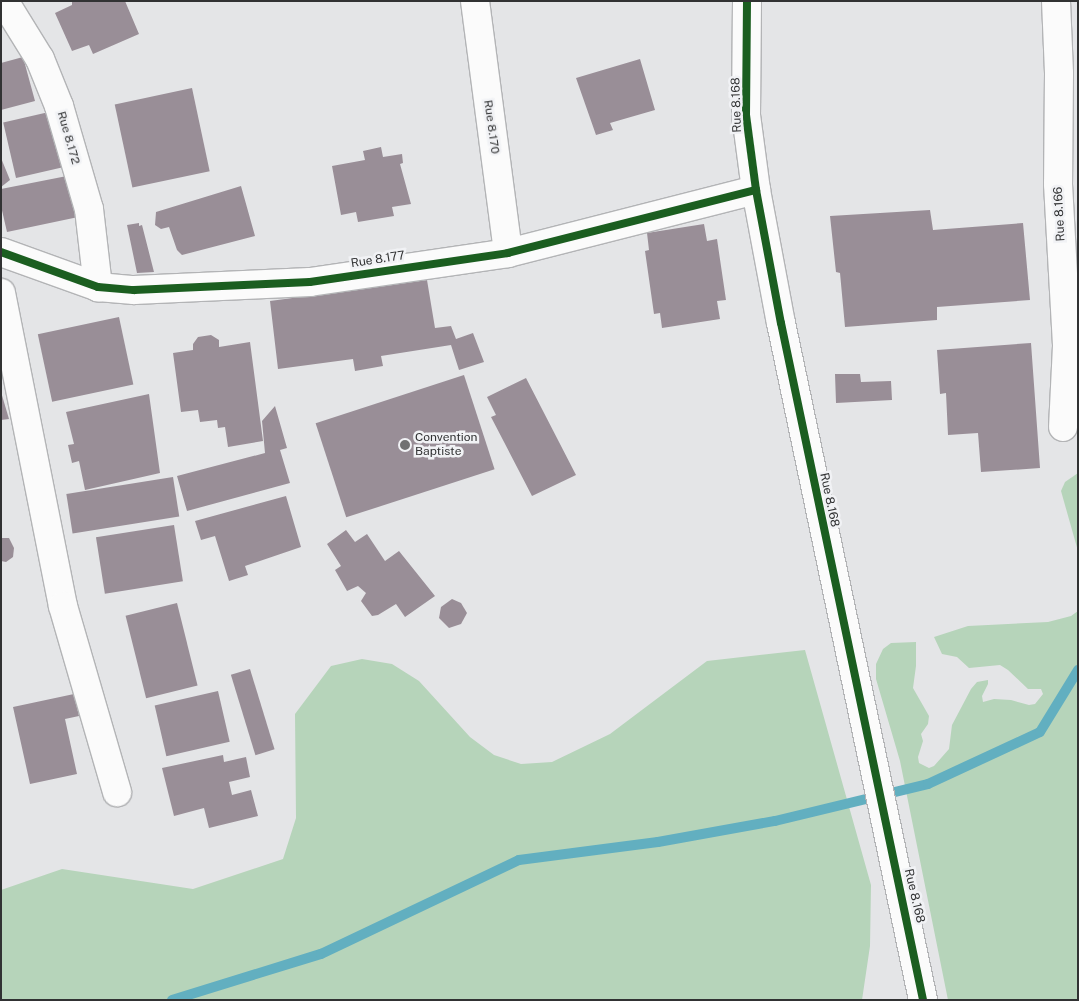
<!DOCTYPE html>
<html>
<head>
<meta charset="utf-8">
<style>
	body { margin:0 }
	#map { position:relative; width:1079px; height:1001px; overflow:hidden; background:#e4e5e7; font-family:"Public Sans",sans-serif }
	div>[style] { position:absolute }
	.green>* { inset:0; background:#b6d4ba }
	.stream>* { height:10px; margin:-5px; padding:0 5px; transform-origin:5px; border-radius:5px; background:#62afc0 }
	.building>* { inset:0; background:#998e97; transform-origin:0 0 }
	.roads { filter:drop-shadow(1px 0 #b3b4b6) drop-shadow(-1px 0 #b3b4b6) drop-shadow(0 1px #b3b4b6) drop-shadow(0 -1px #b3b4b6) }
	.minor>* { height:28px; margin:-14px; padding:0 14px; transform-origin:14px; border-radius:14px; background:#fbfbfb }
	.cycleway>* { height:8px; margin:-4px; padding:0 4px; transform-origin:4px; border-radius:4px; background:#1b5e20 }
	.dots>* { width:14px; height:14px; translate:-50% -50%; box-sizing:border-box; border:2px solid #f1f2f5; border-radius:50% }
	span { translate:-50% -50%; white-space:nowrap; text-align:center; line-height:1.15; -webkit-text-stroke:5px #f1f2f5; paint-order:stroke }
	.street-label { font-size:12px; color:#313233 }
	.poi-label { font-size:12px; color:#313233 }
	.left { translate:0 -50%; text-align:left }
	.frame { position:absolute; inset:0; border:2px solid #313233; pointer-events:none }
</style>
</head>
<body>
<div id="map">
	<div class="green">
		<div style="clip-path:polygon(1078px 473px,1078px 551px,1061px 491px,1065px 482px)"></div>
		<div style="clip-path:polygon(1078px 611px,1078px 1000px,948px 1000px,900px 761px,876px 679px,876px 664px,883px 649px,891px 643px,916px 642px,916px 666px,913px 688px,929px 716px,928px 724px,921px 734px,923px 741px,918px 757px,919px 763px,929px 768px,934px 766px,949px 749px,952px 725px,971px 689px,977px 682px,988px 680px,988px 684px,982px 696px,983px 702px,994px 699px,1011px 700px,1029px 705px,1035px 704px,1043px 694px,1041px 689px,1028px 689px,1008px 670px,1000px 665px,969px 668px,957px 657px,942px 654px,934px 637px,968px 626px,1048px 622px,1071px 616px)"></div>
		<div style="clip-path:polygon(805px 650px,871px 885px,870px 946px,862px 1000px,1px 1000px,1px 890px,62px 869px,193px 889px,283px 859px,296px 818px,295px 714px,331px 666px,362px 659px,392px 664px,419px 681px,470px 737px,494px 755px,521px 764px,552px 762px,610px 734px,707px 661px)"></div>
	</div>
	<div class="stream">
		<div style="left:172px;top:1000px;width:156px;rotate:-17.2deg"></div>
		<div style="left:321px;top:954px;width:219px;rotate:-25.4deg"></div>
		<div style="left:519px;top:860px;width:140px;rotate:-7.4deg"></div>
		<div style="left:658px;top:842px;width:119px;rotate:-10.2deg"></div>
		<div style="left:775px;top:821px;width:157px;rotate:-13.6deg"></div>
		<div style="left:928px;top:784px;width:123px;rotate:-24.9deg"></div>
		<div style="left:1040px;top:732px;width:73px;rotate:-58.5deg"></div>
	</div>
	<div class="building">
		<div style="clip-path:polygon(72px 1px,125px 1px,139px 34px,93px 54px,89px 45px,72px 51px,55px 13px,72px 5px)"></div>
		<div style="clip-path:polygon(23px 57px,35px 101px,1px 110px,1px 63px)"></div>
		<div style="clip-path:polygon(640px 59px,655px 110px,610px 123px,613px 130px,596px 135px,576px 78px)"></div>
		<div style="left:192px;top:88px;width:85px;height:79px;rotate:78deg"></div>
		<div style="left:49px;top:112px;width:57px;height:47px;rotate:77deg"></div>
		<div style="clip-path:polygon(381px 147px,383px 157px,402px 154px,403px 163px,400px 164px,411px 204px,392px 207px,394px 216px,358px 222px,356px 212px,341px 215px,332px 166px,365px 160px,363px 151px)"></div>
		<div style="clip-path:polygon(1px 158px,10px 180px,1px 187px)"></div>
		<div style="clip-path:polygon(72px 175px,83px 216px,7px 232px,1px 206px,1px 189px)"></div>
		<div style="clip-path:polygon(241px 186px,255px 236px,182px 255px,177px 250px,169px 227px,161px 229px,155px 225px,156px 212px)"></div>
		<div style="clip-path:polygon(930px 210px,933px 230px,1023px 223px,1030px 300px,937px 307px,937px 320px,845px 327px,840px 273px,836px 272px,830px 216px)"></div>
		<div style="clip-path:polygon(139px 223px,139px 226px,142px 225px,154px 272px,137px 273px,127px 225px)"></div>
		<div style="clip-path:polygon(704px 224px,707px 241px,717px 239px,726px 300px,717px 301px,720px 319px,662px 328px,660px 313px,654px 314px,645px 251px,649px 250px,647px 233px)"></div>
		<div style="clip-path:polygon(427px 280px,435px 328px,451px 326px,456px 339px,473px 333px,484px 362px,459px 370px,451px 345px,381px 356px,383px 366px,355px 371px,353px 359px,278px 369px,270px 301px)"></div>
		<div style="left:119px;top:317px;width:69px;height:83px;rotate:78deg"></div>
		<div style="clip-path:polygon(211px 335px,219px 340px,219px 347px,250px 342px,263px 441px,228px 447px,225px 427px,218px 428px,217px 420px,200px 422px,198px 410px,181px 412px,173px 353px,193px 350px,193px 344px,198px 337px)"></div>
		<div style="clip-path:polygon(1031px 343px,1040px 468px,981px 472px,978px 433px,948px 435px,946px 393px,940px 394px,937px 350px)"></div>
		<div style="clip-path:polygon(835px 374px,860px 374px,861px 382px,891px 381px,892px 400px,836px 403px)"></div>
		<div style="left:464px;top:375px;width:99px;height:156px;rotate:72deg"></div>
		<div style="clip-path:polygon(526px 378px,576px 475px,532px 496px,491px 417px,496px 415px,487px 397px)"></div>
		<div style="clip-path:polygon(1px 392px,9px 419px,1px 420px)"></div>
		<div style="clip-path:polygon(149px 394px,160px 473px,85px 490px,79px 461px,72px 463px,68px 445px,74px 444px,66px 412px)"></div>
		<div style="clip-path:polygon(275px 406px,287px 448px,280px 450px,290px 483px,187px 511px,177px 476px,265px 453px,262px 421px)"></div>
		<div style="left:173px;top:477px;width:40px;height:108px;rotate:81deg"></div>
		<div style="clip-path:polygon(286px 496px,301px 547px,245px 566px,248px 575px,229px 581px,215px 536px,201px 540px,195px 521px)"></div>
		<div style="left:174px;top:525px;width:57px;height:79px;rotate:81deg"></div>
		<div style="clip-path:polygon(346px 530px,355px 542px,367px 534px,385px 561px,399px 551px,435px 596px,405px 617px,396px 604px,378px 615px,372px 616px,361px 601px,366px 593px,358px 586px,347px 591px,335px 570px,341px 566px,327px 544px)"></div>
		<div style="clip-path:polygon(1px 538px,9px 538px,14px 548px,13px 557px,6px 562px,1px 561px)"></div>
		<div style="clip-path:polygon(452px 599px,461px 603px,467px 613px,461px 624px,449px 628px,439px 618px,441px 607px)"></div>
		<div style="left:177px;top:603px;width:85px;height:53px;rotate:76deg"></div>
		<div style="left:250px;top:669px;width:84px;height:20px;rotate:73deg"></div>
		<div style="left:218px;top:691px;width:52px;height:65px;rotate:77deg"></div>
		<div style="clip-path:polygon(74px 694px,79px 716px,65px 719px,77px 774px,30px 784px,13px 707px)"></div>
		<div style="clip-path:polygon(223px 755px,224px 762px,246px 757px,250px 777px,229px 782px,232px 795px,251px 790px,258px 816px,209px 828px,204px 808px,174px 816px,162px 768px)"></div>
	</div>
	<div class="roads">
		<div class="minor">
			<div style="left:4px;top:1px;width:68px;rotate:58.2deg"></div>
			<div style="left:40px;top:59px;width:51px;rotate:68deg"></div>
			<div style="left:59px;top:106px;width:107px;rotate:73.8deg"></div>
			<div style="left:89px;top:209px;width:79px;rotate:83.4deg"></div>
			<div style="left:475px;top:1px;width:254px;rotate:82.5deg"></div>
			<div style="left:747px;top:1px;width:114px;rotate:90.5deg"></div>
			<div style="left:746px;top:115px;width:76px;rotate:82.4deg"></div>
			<div style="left:756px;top:190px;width:135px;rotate:79.4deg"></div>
			<div style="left:781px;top:323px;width:692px;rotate:78.15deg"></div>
			<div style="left:1056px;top:1px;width:73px;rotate:87.6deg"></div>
			<div style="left:1059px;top:74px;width:110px;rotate:90.5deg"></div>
			<div style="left:1058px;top:184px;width:162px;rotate:86.8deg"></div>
			<div style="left:1067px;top:346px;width:81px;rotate:92.8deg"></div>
			<div style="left:1px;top:252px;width:103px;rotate:19.8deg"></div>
			<div style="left:98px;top:287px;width:36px;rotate:5deg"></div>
			<div style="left:134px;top:290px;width:176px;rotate:-2.6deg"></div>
			<div style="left:310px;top:282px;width:200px;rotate:-8.3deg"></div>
			<div style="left:508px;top:253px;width:256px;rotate:-14.3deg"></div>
			<div style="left:1px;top:293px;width:319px;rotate:78.8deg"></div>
			<div style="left:63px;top:606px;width:194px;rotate:73.8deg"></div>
		</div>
	</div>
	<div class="cycleway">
		<div style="left:747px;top:1px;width:114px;rotate:90.5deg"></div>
		<div style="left:746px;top:115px;width:76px;rotate:82.4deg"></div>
		<div style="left:756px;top:190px;width:135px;rotate:79.4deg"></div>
		<div style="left:781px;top:323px;width:692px;rotate:78.15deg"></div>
		<div style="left:1px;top:252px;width:103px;rotate:19.8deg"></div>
		<div style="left:98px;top:287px;width:36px;rotate:5deg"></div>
		<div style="left:134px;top:290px;width:176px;rotate:-2.6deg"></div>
		<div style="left:310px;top:282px;width:200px;rotate:-8.3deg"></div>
		<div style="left:508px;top:253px;width:256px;rotate:-14.3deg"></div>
	</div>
	<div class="dots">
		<div style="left:405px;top:445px;background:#707172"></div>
	</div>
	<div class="street-label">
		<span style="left:737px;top:105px;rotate:-92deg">Rue 8.168</span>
		<span style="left:491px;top:127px;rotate:82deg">Rue 8.170</span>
		<span style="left:68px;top:138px;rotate:74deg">Rue 8.172</span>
		<span style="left:1060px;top:214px;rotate:-93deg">Rue 8.166</span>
		<span style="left:378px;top:260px;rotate:-9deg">Rue 8.177</span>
		<span style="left:829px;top:500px;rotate:78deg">Rue 8.168</span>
		<span style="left:914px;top:896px;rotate:77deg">Rue 8.168</span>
	</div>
	<div class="poi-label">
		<span class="left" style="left:415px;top:445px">Convention<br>Baptiste</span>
	</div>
	<div class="frame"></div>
</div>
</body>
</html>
